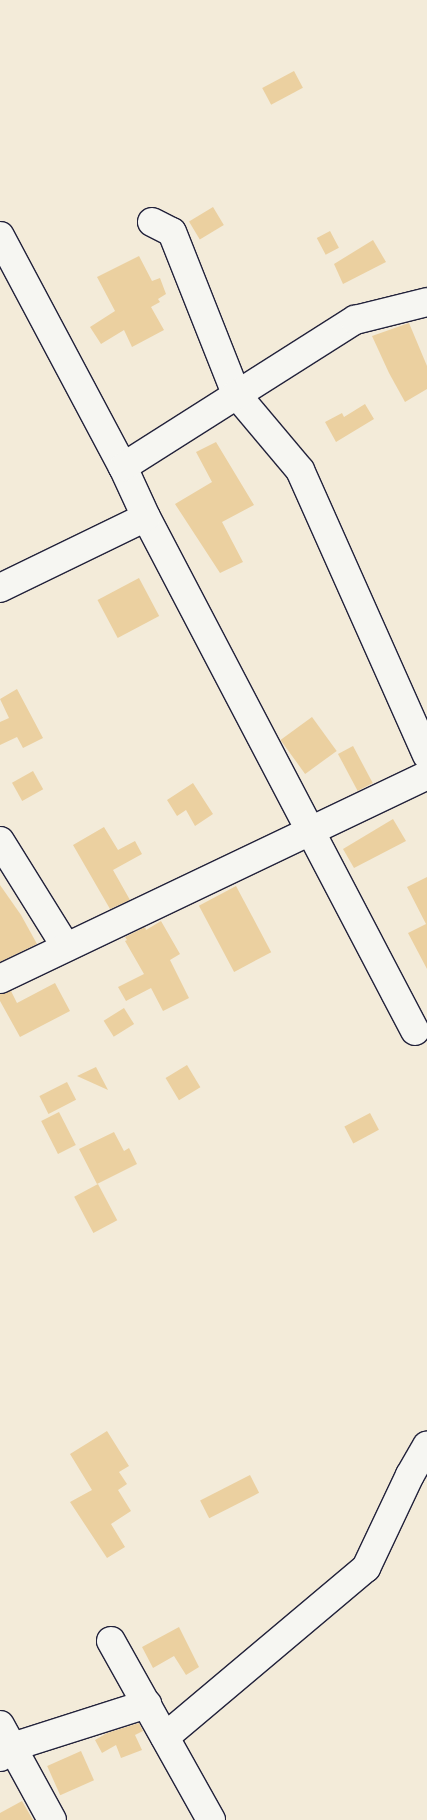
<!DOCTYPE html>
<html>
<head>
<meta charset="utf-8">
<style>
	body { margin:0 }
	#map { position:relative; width:427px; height:1820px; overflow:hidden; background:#f3ebd9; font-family:"Architects Daughter",sans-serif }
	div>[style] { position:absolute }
	.building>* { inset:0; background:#ebd0a0; transform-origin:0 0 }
	.roads { filter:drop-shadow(1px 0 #22223b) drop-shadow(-1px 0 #22223b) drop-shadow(0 1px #22223b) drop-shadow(0 -1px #22223b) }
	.minor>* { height:28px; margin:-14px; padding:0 14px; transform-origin:14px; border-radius:14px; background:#f6f6f2 }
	span { translate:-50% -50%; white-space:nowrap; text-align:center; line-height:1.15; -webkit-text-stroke:5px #f6f6f2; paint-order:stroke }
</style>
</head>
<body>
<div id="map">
	<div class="building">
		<div style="left:294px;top:71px;width:19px;height:36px;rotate:62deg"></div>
		<div style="left:213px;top:207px;width:21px;height:28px;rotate:59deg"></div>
		<div style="left:330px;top:231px;width:19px;height:15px;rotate:62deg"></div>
		<div style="clip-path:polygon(373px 240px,386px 262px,343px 284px,334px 264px)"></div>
		<div style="clip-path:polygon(139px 256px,152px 281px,160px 278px,166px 294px,158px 299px,160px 302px,151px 307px,164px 330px,132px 347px,124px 330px,101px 344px,90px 327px,115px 311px,97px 277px)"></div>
		<div style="clip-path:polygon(409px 323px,427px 366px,427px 389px,405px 402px,389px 373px,372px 336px)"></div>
		<div style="clip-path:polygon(365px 404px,374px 419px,336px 442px,325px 422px,342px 413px,344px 417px)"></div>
		<div style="clip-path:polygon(216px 442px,254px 505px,222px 522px,243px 562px,220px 573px,175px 504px,212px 482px,196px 452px)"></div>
		<div style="left:139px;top:578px;width:43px;height:47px;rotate:62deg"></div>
		<div style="clip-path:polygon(17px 689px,43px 738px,23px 748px,17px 737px,0 745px,0 722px,9px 718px,0 699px)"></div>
		<div style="left:312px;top:717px;width:42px;height:39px;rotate:54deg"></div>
		<div style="left:353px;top:746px;width:42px;height:17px;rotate:62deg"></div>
		<div style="left:33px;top:771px;width:21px;height:24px;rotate:61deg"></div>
		<div style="clip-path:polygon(193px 783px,213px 814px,195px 826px,186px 810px,177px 816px,167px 800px)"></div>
		<div style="clip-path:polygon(393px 819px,406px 841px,354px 868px,343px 849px)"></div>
		<div style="clip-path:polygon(104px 827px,118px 850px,135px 841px,142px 854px,113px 870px,130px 900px,110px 909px,73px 845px)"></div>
		<div style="clip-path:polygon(427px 877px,427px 969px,408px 933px,426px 924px,407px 887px)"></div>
		<div style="clip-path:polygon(0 885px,21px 915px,37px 944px,0 962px)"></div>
		<div style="left:236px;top:886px;width:75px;height:42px;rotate:62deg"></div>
		<div style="clip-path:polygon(161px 921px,180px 954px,170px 960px,189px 998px,163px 1011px,151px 988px,126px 1001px,118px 987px,144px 974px,125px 941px,127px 940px,125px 937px,145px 927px,146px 930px)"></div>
		<div style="clip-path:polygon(55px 983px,70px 1011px,20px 1037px,0 1001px,0 994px,11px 991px,17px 1003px)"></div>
		<div style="left:124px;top:1008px;width:19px;height:24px;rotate:58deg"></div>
		<div style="left:187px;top:1065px;width:26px;height:25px;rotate:59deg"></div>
		<div style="clip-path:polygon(96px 1067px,108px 1090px,77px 1076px)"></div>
		<div style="left:67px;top:1082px;width:20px;height:31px;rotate:63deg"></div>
		<div style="left:59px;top:1112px;width:37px;height:20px;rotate:63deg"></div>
		<div style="left:370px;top:1113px;width:19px;height:29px;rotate:62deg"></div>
		<div style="clip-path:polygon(114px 1132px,124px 1151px,129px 1148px,137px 1164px,97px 1184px,79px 1149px)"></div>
		<div style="left:98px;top:1184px;width:41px;height:27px;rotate:62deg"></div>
		<div style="clip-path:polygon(107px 1431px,129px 1466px,119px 1472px,127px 1484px,118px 1490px,131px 1511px,111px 1524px,125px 1547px,107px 1558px,70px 1502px,92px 1490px,70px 1454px)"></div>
		<div style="left:250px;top:1475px;width:20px;height:56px;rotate:63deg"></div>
		<div style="clip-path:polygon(179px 1627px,199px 1667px,186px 1675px,174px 1656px,153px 1668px,142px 1647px)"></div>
		<div style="clip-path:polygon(139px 1723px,143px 1731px,135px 1735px,142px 1750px,121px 1758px,116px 1745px,102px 1753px,95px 1740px,107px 1733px)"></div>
		<div style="left:81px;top:1751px;width:32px;height:37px;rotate:66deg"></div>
		<div style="clip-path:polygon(22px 1801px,33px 1820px,0 1820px,0 1813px)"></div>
	</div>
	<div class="roads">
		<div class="minor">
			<div style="left:152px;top:222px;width:22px;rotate:27deg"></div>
			<div style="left:172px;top:232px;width:174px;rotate:68.4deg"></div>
			<div style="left:236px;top:394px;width:99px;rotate:49.9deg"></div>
			<div style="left:300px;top:470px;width:312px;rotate:66deg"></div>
			<div style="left:0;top:236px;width:262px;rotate:62deg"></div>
			<div style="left:146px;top:517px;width:580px;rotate:62.37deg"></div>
			<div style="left:0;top:588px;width:162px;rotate:-25.9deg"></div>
			<div style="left:146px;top:517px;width:55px;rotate:-114.7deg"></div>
			<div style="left:123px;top:467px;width:275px;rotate:-32.4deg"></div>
			<div style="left:355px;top:320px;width:74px;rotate:-14deg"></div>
			<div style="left:0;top:841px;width:125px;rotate:58.1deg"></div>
			<div style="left:0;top:979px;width:473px;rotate:-25.5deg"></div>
			<div style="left:111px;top:1641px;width:205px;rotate:60.8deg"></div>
			<div style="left:0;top:1725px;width:108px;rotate:61.3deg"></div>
			<div style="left:165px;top:1737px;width:263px;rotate:-40.1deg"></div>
			<div style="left:366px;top:1568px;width:103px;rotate:-64.7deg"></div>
			<div style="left:410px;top:1475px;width:34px;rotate:-60deg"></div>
			<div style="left:0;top:1757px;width:16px;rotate:-40deg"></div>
			<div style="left:12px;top:1747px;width:142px;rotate:-17.7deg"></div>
		</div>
	</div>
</div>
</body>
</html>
